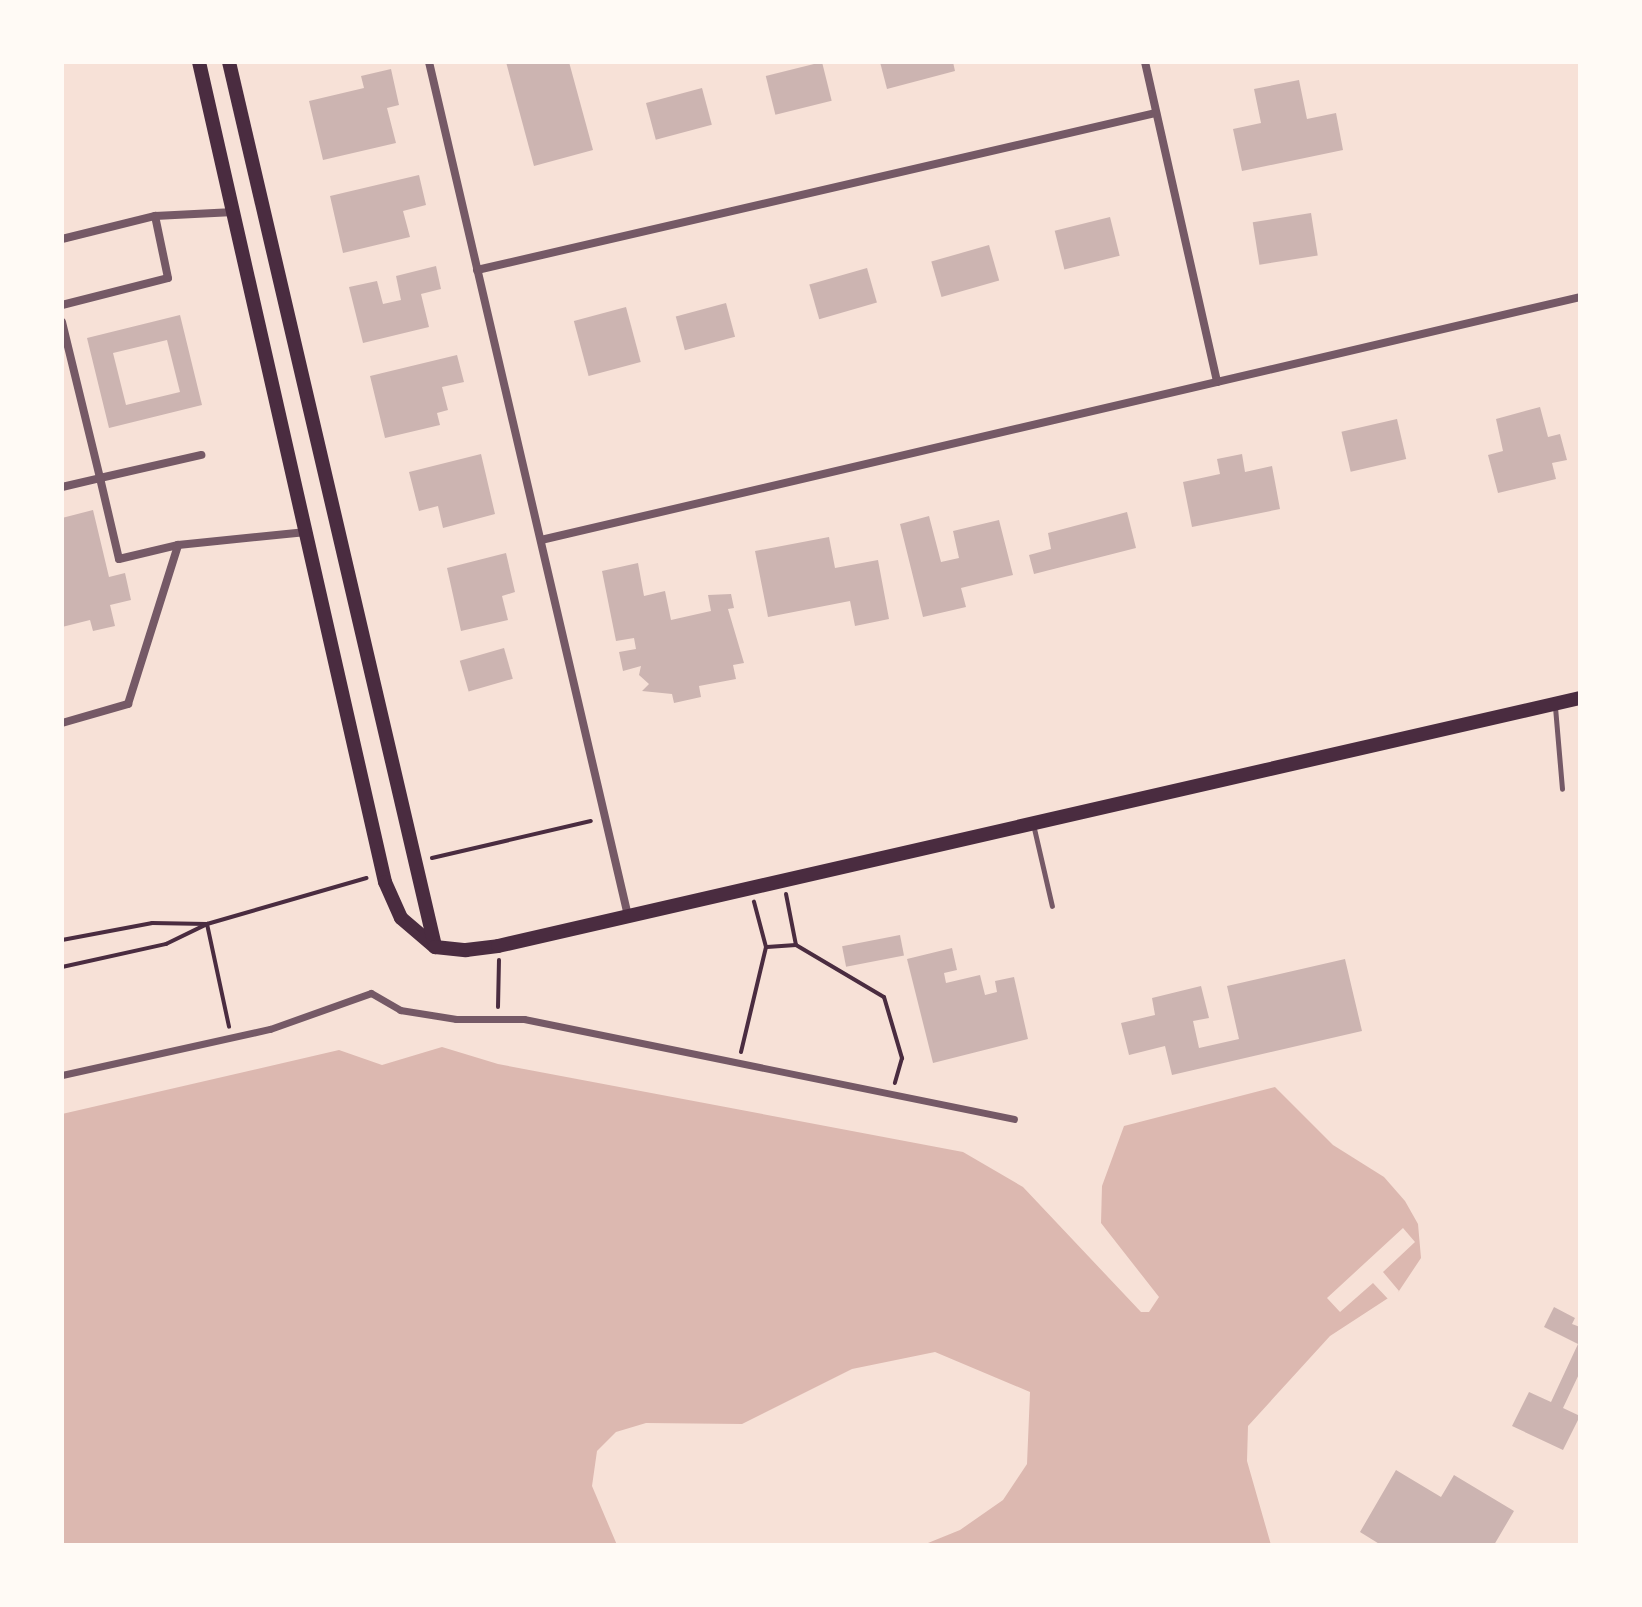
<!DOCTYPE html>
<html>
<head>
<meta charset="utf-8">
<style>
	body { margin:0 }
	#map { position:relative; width:1642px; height:1607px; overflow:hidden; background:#f7e1d7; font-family:Poppins,sans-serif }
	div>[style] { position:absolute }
	.water>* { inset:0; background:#dcb8b0 }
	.pier>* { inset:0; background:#f7e1d7 }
	.building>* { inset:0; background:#ccb4b1; transform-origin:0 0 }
	.path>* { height:4px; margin:-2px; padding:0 2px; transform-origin:2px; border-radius:2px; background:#4a2c40 }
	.service>* { height:5px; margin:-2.5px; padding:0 2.5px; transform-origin:2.5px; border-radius:2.5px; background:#755966 }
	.pedestrian>* { height:7px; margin:-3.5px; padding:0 3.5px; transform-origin:3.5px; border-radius:3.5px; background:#755966 }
	.minor>* { height:8px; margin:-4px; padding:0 4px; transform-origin:4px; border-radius:4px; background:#755966 }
	.secondary>* { height:14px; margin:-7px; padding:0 7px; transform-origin:7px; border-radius:7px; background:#4a2c40 }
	span { translate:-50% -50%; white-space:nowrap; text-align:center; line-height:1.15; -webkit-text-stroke:8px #fffaf5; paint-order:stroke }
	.frame { position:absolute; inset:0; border:64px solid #fffaf5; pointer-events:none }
</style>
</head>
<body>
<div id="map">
	<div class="water">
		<div style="clip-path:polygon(442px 1047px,498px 1064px,963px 1152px,1023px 1187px,1141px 1312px,1149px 1312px,1159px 1297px,1101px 1223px,1102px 1186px,1124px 1126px,1275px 1087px,1333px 1145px,1384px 1177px,1405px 1201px,1418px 1224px,1421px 1258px,1399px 1291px,1330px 1336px,1248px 1426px,1247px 1461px,1271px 1545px,923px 1545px,960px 1530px,1003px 1500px,1027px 1464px,1030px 1392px,935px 1352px,852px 1369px,742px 1424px,646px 1423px,616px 1432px,597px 1451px,592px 1486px,617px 1545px,62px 1545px,62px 1114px,339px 1050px,382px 1065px)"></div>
	</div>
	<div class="pier">
		<div style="clip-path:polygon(1403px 1228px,1415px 1242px,1383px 1272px,1399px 1291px,1389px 1300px,1373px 1283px,1340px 1312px,1327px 1298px)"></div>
	</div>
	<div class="building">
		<div style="clip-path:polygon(506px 62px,569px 62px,593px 150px,534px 166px)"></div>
		<div style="left:822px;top:62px;width:40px;height:58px;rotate:76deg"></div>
		<div style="clip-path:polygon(880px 62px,953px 62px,955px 71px,887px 89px)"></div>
		<div style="clip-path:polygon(391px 69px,399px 105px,387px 108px,396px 143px,323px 160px,309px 101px,364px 88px,361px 76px)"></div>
		<div style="clip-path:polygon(1299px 80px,1307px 119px,1336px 113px,1343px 150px,1242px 171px,1233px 129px,1261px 123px,1254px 89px)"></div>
		<div style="left:702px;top:88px;width:38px;height:58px;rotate:75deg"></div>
		<div style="clip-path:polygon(419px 175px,426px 205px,403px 211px,410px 237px,343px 253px,330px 196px)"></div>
		<div style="left:1311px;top:213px;width:43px;height:59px;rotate:81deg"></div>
		<div style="left:1110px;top:217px;width:40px;height:57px;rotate:76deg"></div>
		<div style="left:989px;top:245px;width:37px;height:60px;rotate:74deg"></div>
		<div style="clip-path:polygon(436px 266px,441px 289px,421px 294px,429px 327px,363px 343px,349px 287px,377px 281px,383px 304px,401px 300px,396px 276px)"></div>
		<div style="left:867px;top:268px;width:36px;height:60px;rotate:74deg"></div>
		<div style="left:726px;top:303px;width:35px;height:52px;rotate:75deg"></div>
		<div style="left:626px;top:307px;width:57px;height:54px;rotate:75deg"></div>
		<div style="clip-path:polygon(evenodd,180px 315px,202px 405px,109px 428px,87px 338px,180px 315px,167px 340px,180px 392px,126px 405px,113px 353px,167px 340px)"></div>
		<div style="clip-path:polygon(457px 355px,464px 382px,442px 387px,448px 410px,437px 413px,440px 425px,385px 438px,370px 376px)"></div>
		<div style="clip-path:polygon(1540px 407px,1548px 437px,1560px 434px,1567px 460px,1552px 463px,1556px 479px,1498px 493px,1488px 455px,1503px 451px,1496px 419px)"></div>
		<div style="left:1397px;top:419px;width:41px;height:57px;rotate:77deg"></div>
		<div style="clip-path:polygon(481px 454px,495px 514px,443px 528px,438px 506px,419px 511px,409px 472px)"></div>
		<div style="clip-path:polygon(1242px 454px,1245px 472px,1272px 466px,1280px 509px,1192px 527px,1183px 482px,1220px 474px,1217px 459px)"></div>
		<div style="clip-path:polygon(93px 510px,109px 577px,125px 573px,131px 600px,110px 605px,115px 626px,93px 631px,90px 620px,62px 627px,62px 518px)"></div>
		<div style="clip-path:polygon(1127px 512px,1136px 548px,1034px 574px,1029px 555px,1051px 549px,1048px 533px)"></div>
		<div style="clip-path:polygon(929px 516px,941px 562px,959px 558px,953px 531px,999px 520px,1013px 575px,961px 588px,966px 607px,923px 617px,900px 524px)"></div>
		<div style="clip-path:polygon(829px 537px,835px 568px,878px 560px,889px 619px,855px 626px,850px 601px,768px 617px,755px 551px)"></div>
		<div style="clip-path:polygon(506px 553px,515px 592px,502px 596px,508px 620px,461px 631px,447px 568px)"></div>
		<div style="clip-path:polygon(638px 563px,644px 596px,665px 591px,671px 620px,711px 611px,708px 595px,731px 594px,734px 608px,728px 609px,744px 663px,733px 665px,736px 679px,699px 686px,701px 697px,674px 703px,672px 694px,642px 691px,649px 684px,639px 675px,641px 666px,623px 671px,619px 652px,636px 649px,634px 638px,616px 641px,602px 571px)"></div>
		<div style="left:504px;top:648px;width:32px;height:46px;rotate:74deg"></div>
		<div style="left:900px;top:935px;width:21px;height:59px;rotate:79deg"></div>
		<div style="clip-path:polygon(952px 948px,957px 970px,944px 973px,946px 983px,980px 975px,985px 995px,997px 992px,995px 981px,1014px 977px,1028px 1039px,933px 1063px,907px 959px)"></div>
		<div style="clip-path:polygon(1345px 959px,1362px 1031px,1172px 1075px,1165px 1046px,1129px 1055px,1121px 1023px,1155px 1015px,1152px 998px,1201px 986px,1209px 1018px,1193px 1021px,1199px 1048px,1239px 1039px,1227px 986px)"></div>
		<div style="clip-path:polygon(1554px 1307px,1575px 1318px,1572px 1324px,1580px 1327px,1580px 1372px,1563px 1408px,1580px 1416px,1563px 1450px,1512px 1426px,1529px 1392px,1551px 1402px,1578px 1344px,1544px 1327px)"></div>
		<div style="clip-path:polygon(1396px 1470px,1441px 1497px,1454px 1475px,1514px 1511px,1494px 1545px,1381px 1545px,1360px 1532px)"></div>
	</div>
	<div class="path">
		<div style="left:432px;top:858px;width:163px;rotate:-13.1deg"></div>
		<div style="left:786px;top:894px;width:52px;rotate:78.9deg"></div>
		<div style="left:796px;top:945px;width:102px;rotate:30.6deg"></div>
		<div style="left:884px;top:997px;width:64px;rotate:73.6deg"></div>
		<div style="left:902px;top:1058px;width:26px;rotate:106deg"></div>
		<div style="left:62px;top:940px;width:92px;rotate:-10.7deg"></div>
		<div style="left:152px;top:923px;width:55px;rotate:1deg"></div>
		<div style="left:207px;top:924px;width:105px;rotate:77.9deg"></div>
		<div style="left:767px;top:947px;width:29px;rotate:-4deg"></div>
		<div style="left:62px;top:967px;width:107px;rotate:-12.5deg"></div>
		<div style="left:166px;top:944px;width:46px;rotate:-26deg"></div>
		<div style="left:207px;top:924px;width:166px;rotate:-16.1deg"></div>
		<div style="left:498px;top:1007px;width:47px;rotate:-88.8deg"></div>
		<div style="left:741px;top:1052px;width:108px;rotate:-76.6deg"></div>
		<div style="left:766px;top:947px;width:47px;rotate:-104.9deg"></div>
	</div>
	<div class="service">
		<div style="left:1555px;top:707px;width:82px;rotate:85.1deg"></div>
		<div style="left:1033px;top:824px;width:84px;rotate:77deg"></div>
	</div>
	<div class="pedestrian">
		<div style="left:62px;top:1075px;width:213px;rotate:-12.5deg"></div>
		<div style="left:270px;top:1029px;width:107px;rotate:-19.6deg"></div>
		<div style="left:371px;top:993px;width:34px;rotate:30deg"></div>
		<div style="left:400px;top:1010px;width:57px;rotate:9.1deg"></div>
		<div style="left:456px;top:1019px;width:68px"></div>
		<div style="left:524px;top:1019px;width:500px;rotate:11.53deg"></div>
	</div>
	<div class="minor">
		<div style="left:429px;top:62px;width:877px;rotate:76.88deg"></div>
		<div style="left:1145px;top:62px;width:328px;rotate:77.3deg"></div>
		<div style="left:62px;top:239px;width:96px;rotate:-13.9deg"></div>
		<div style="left:155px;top:216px;width:79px;rotate:-2.9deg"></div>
		<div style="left:477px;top:270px;width:697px;rotate:-13.02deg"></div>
		<div style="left:62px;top:305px;width:109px;rotate:-14.3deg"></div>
		<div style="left:168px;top:278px;width:63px;rotate:-101.8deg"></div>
		<div style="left:62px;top:322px;width:161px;rotate:76.3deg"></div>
		<div style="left:100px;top:478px;width:104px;rotate:-12.8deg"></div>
		<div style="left:62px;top:487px;width:39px;rotate:-13deg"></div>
		<div style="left:100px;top:478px;width:83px;rotate:76.8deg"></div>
		<div style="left:119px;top:559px;width:61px;rotate:-13.3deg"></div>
		<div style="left:178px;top:545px;width:129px;rotate:-5.8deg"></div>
		<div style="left:541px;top:540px;width:1067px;rotate:-13.16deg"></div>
		<div style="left:62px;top:723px;width:69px;rotate:-16.1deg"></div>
		<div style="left:128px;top:704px;width:167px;rotate:-72.5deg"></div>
	</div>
	<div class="secondary">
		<div style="left:199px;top:62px;width:841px;rotate:77.22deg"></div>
		<div style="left:385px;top:882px;width:39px;rotate:66deg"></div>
		<div style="left:401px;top:918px;width:45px;rotate:40.5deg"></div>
		<div style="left:229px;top:62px;width:908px;rotate:76.88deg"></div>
		<div style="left:435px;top:947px;width:31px;rotate:6deg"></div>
		<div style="left:466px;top:950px;width:32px;rotate:-7deg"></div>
		<div style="left:498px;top:946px;width:1110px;rotate:-12.91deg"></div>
	</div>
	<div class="frame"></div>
</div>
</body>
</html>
